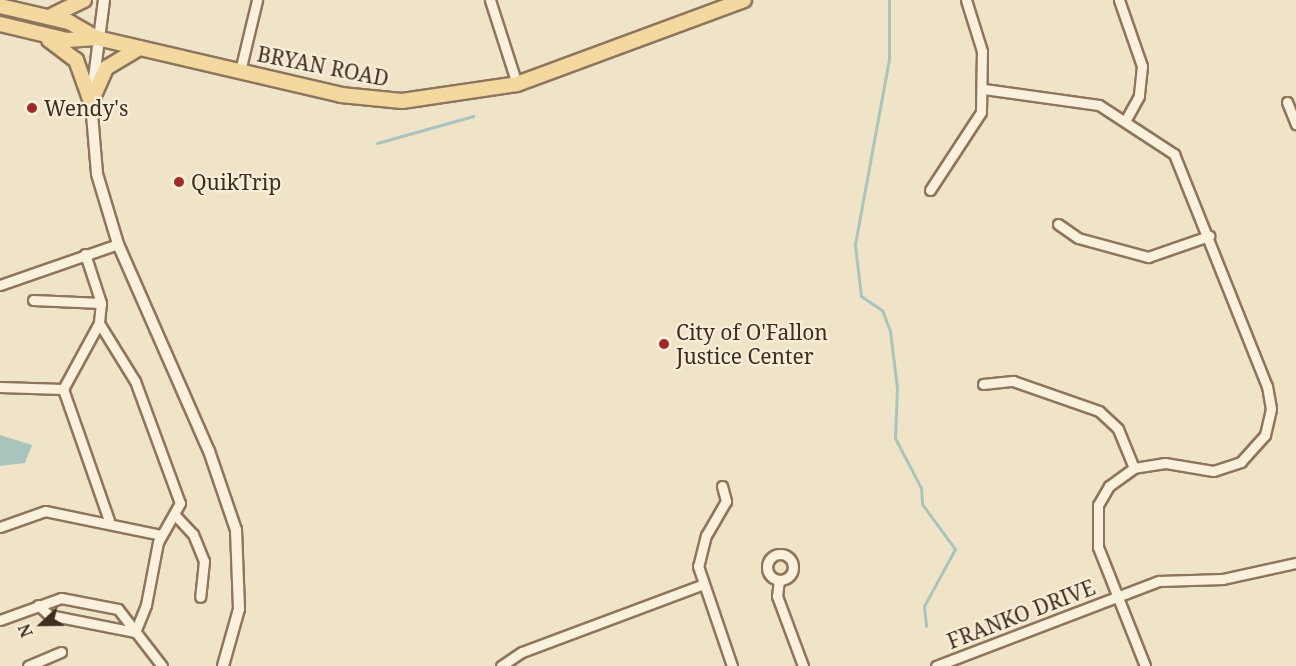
<!DOCTYPE html>
<html>
<head>
<meta charset="utf-8">
<style>
	body { margin:0 }
	#map { position:relative; width:1296px; height:666px; overflow:hidden; background:#f0e4c8; font-family:"Noto Serif",serif }
	div>[style] { position:absolute }
	.water>* { inset:0; background:#a9c4bc }
	.stream>* { height:3px; margin:-1.5px; padding:0 1.5px; transform-origin:1.5px; border-radius:1.5px; background:#a9c4bc }
	.roads { filter:drop-shadow(2px 0 #8d765c) drop-shadow(-2px 0 #8d765c) drop-shadow(0 2px #8d765c) drop-shadow(0 -2px #8d765c) }
	.minor>* { height:9px; margin:-4.5px; padding:0 4.5px; transform-origin:4.5px; border-radius:4.5px; background:#faf1dc }
	.minor>.ring { margin:-4.5px; padding:0; box-sizing:content-box; background:none; border:9px solid #faf1dc; border-radius:50% }
	.tertiary>* { height:10px; margin:-5px; padding:0 5px; transform-origin:5px; border-radius:5px; background:#faf1dc }
	.primary>* { height:14px; margin:-7px; padding:0 7px; transform-origin:7px; border-radius:7px; background:#f3d9a0 }
	.dots>* { width:16px; height:16px; translate:-50% -50%; box-sizing:border-box; border:3px solid #f7eed8; border-radius:50% }
	span { translate:-50% -50%; white-space:nowrap; text-align:center; line-height:1.15; -webkit-text-stroke:4.5px #f7eed8; paint-order:stroke }
	.street-label { font-size:21px; color:#3d2e20 }
	.poi-label { font-size:21px; color:#3d2e20 }
	.left { translate:0 -50%; text-align:left }
	.north { position:absolute; left:12px; top:594px; width:60px; height:60px; -webkit-text-stroke:4px #f7eed8; paint-order:stroke; rotate:248deg; font-size:16px; font-weight:700; line-height:24px; text-align:center; color:#3d2e20 }
	.north::after { content:''; display:block; margin:auto; width:21px; height:27px; background:#3d2e20; clip-path:polygon(50% 0,100% 100%,50% 72%,0 100%) }
</style>
</head>
<body>
<div id="map">
	<div class="water">
		<div style="clip-path:polygon(0 435px,32px 445px,25px 463px,0 466px)"></div>
	</div>
	<div class="stream">
		<div style="left:889px;top:0;width:59px;rotate:90deg"></div>
		<div style="left:889px;top:59px;width:189px;rotate:100.4deg"></div>
		<div style="left:855px;top:245px;width:51px;rotate:83.3deg"></div>
		<div style="left:861px;top:296px;width:25px;rotate:34deg"></div>
		<div style="left:882px;top:310px;width:22px;rotate:69deg"></div>
		<div style="left:890px;top:331px;width:57px;rotate:83deg"></div>
		<div style="left:897px;top:388px;width:50px;rotate:92.3deg"></div>
		<div style="left:895px;top:438px;width:56px;rotate:62.5deg"></div>
		<div style="left:921px;top:488px;width:16px;rotate:86deg"></div>
		<div style="left:922px;top:504px;width:56px;rotate:53.7deg"></div>
		<div style="left:955px;top:549px;width:65px;rotate:118.5deg"></div>
		<div style="left:924px;top:606px;width:20px;rotate:84deg"></div>
		<div style="left:377px;top:143px;width:100px;rotate:-15.7deg"></div>
	</div>
	<div class="roads">
		<div class="minor">
			<div style="left:490px;top:0;width:88px;rotate:72.2deg"></div>
			<div style="left:1119px;top:0;width:70px;rotate:70.8deg"></div>
			<div style="left:1142px;top:66px;width:30px;rotate:96deg"></div>
			<div style="left:1139px;top:96px;width:26px;rotate:119deg"></div>
			<div style="left:240px;top:71px;width:73px;rotate:-76.5deg"></div>
			<div style="left:984px;top:89px;width:116px;rotate:7.9deg"></div>
			<div style="left:1099px;top:105px;width:90px;rotate:33.2deg"></div>
			<div style="left:1174px;top:154px;width:250px;rotate:68.2deg"></div>
			<div style="left:1267px;top:386px;width:23px;rotate:80deg"></div>
			<div style="left:1271px;top:409px;width:27px;rotate:103deg"></div>
			<div style="left:1265px;top:435px;width:36px;rotate:132deg"></div>
			<div style="left:1241px;top:462px;width:29px;rotate:162deg"></div>
			<div style="left:1213px;top:471px;width:49px;rotate:-170.5deg"></div>
			<div style="left:1165px;top:463px;width:31px;rotate:171deg"></div>
			<div style="left:1134px;top:468px;width:31px;rotate:144deg"></div>
			<div style="left:1109px;top:486px;width:22px;rotate:120deg"></div>
			<div style="left:1098px;top:505px;width:42px;rotate:90deg"></div>
			<div style="left:1098px;top:547px;width:128px;rotate:68.4deg"></div>
			<div style="left:1287px;top:102px;width:24px;rotate:68deg"></div>
			<div style="left:930px;top:190px;width:93px;rotate:-56.8deg"></div>
			<div style="left:981px;top:112px;width:61px;rotate:-89.1deg"></div>
			<div style="left:982px;top:51px;width:53px;rotate:-107.4deg"></div>
			<div style="left:1058px;top:224px;width:24px;rotate:35deg"></div>
			<div style="left:1078px;top:238px;width:73px;rotate:15.2deg"></div>
			<div style="left:1148px;top:257px;width:65px;rotate:-19deg"></div>
			<div style="left:85px;top:254px;width:52px;rotate:71.9deg"></div>
			<div style="left:101px;top:303px;width:20px;rotate:96deg"></div>
			<div style="left:99px;top:323px;width:68px;rotate:58.2deg"></div>
			<div style="left:135px;top:381px;width:130px;rotate:69.8deg"></div>
			<div style="left:180px;top:503px;width:45px;rotate:119.4deg"></div>
			<div style="left:158px;top:542px;width:64px;rotate:100.8deg"></div>
			<div style="left:146px;top:605px;width:29px;rotate:112deg"></div>
			<div style="left:0;top:285px;width:125px;rotate:-19.2deg"></div>
			<div style="left:33px;top:300px;width:68px;rotate:2.5deg"></div>
			<div style="left:99px;top:323px;width:75px;rotate:118.6deg"></div>
			<div style="left:63px;top:389px;width:139px;rotate:70.7deg"></div>
			<div style="left:983px;top:384px;width:30px;rotate:-6deg"></div>
			<div style="left:1013px;top:381px;width:91px;rotate:19.2deg"></div>
			<div style="left:1099px;top:411px;width:26px;rotate:43deg"></div>
			<div style="left:1118px;top:429px;width:42px;rotate:67.7deg"></div>
			<div style="left:0;top:387px;width:63px;rotate:1.8deg"></div>
			<div style="left:722px;top:486px;width:16px;rotate:75deg"></div>
			<div style="left:726px;top:501px;width:39px;rotate:120deg"></div>
			<div style="left:706px;top:535px;width:32px;rotate:104deg"></div>
			<div style="left:698px;top:566px;width:106px;rotate:71.2deg"></div>
			<div style="left:175px;top:515px;width:26px;rotate:47deg"></div>
			<div style="left:193px;top:534px;width:29px;rotate:68deg"></div>
			<div style="left:204px;top:561px;width:36px;rotate:96deg"></div>
			<div style="left:0;top:527px;width:48px;rotate:-19.6deg"></div>
			<div style="left:45px;top:511px;width:118px;rotate:11.7deg"></div>
			<div class="ring" style="left:767px;top:554px;width:17px;height:17px"></div>
			<div style="left:779px;top:580px;width:16px;rotate:97deg"></div>
			<div style="left:777px;top:596px;width:75px;rotate:69.6deg"></div>
			<div style="left:38px;top:605px;width:15px;rotate:42deg"></div>
			<div style="left:49px;top:615px;width:88px;rotate:11.2deg"></div>
			<div style="left:0;top:620px;width:65px;rotate:-19.8deg"></div>
			<div style="left:61px;top:598px;width:58px;rotate:10.9deg"></div>
			<div style="left:118px;top:609px;width:72px;rotate:52.3deg"></div>
			<div style="left:28px;top:666px;width:36px;rotate:-23deg"></div>
			<div style="left:501px;top:666px;width:25px;rotate:-34deg"></div>
			<div style="left:522px;top:652px;width:191px;rotate:-20.5deg"></div>
			<div style="left:936px;top:666px;width:239px;rotate:-20.9deg"></div>
			<div style="left:1159px;top:581px;width:64px;rotate:-1.8deg"></div>
			<div style="left:1223px;top:579px;width:75px;rotate:-12.4deg"></div>
		</div>
		<div class="tertiary">
			<div style="left:104px;top:0;width:103px;rotate:97.3deg"></div>
			<div style="left:91px;top:102px;width:72px;rotate:85.2deg"></div>
			<div style="left:97px;top:174px;width:73px;rotate:73.3deg"></div>
			<div style="left:118px;top:244px;width:226px;rotate:66.3deg"></div>
			<div style="left:209px;top:451px;width:83px;rotate:71.1deg"></div>
			<div style="left:236px;top:530px;width:79px;rotate:87.8deg"></div>
			<div style="left:239px;top:609px;width:59px;rotate:105.7deg"></div>
		</div>
		<div class="primary">
			<div style="left:0;top:6px;width:71px;rotate:13.1deg"></div>
			<div style="left:69px;top:22px;width:32px;rotate:30deg"></div>
			<div style="left:49px;top:17px;width:39px;rotate:-26deg"></div>
			<div style="left:0;top:24px;width:69px;rotate:13.4deg"></div>
			<div style="left:67px;top:40px;width:30px;rotate:-4deg"></div>
			<div style="left:97px;top:38px;width:251px;rotate:13.1deg"></div>
			<div style="left:341px;top:95px;width:61px;rotate:5.6deg"></div>
			<div style="left:402px;top:101px;width:116px;rotate:-8.4deg"></div>
			<div style="left:517px;top:84px;width:242px;rotate:-20.3deg"></div>
			<div style="left:49px;top:40px;width:34px;rotate:37deg"></div>
			<div style="left:76px;top:60px;width:45px;rotate:70.3deg"></div>
			<div style="left:91px;top:102px;width:37px;rotate:-66deg"></div>
			<div style="left:106px;top:68px;width:39px;rotate:-31deg"></div>
		</div>
	</div>
	<div class="dots">
		<div style="left:32px;top:108px;background:#9e2a2b"></div>
		<div style="left:179px;top:182px;background:#9e2a2b"></div>
		<div style="left:664px;top:344px;background:#9e2a2b"></div>
	</div>
	<div class="street-label">
		<span style="left:323px;top:66px;rotate:11deg">BRYAN ROAD</span>
		<span style="left:1021px;top:614px;rotate:-21deg">FRANKO DRIVE</span>
	</div>
	<div class="poi-label">
		<span class="left" style="left:44px;top:108px">Wendy's</span>
		<span class="left" style="left:191px;top:182px">QuikTrip</span>
		<span class="left" style="left:676px;top:344px">City of O'Fallon<br>Justice Center</span>
	</div>
	<div class="north">N</div>
</div>
</body>
</html>
